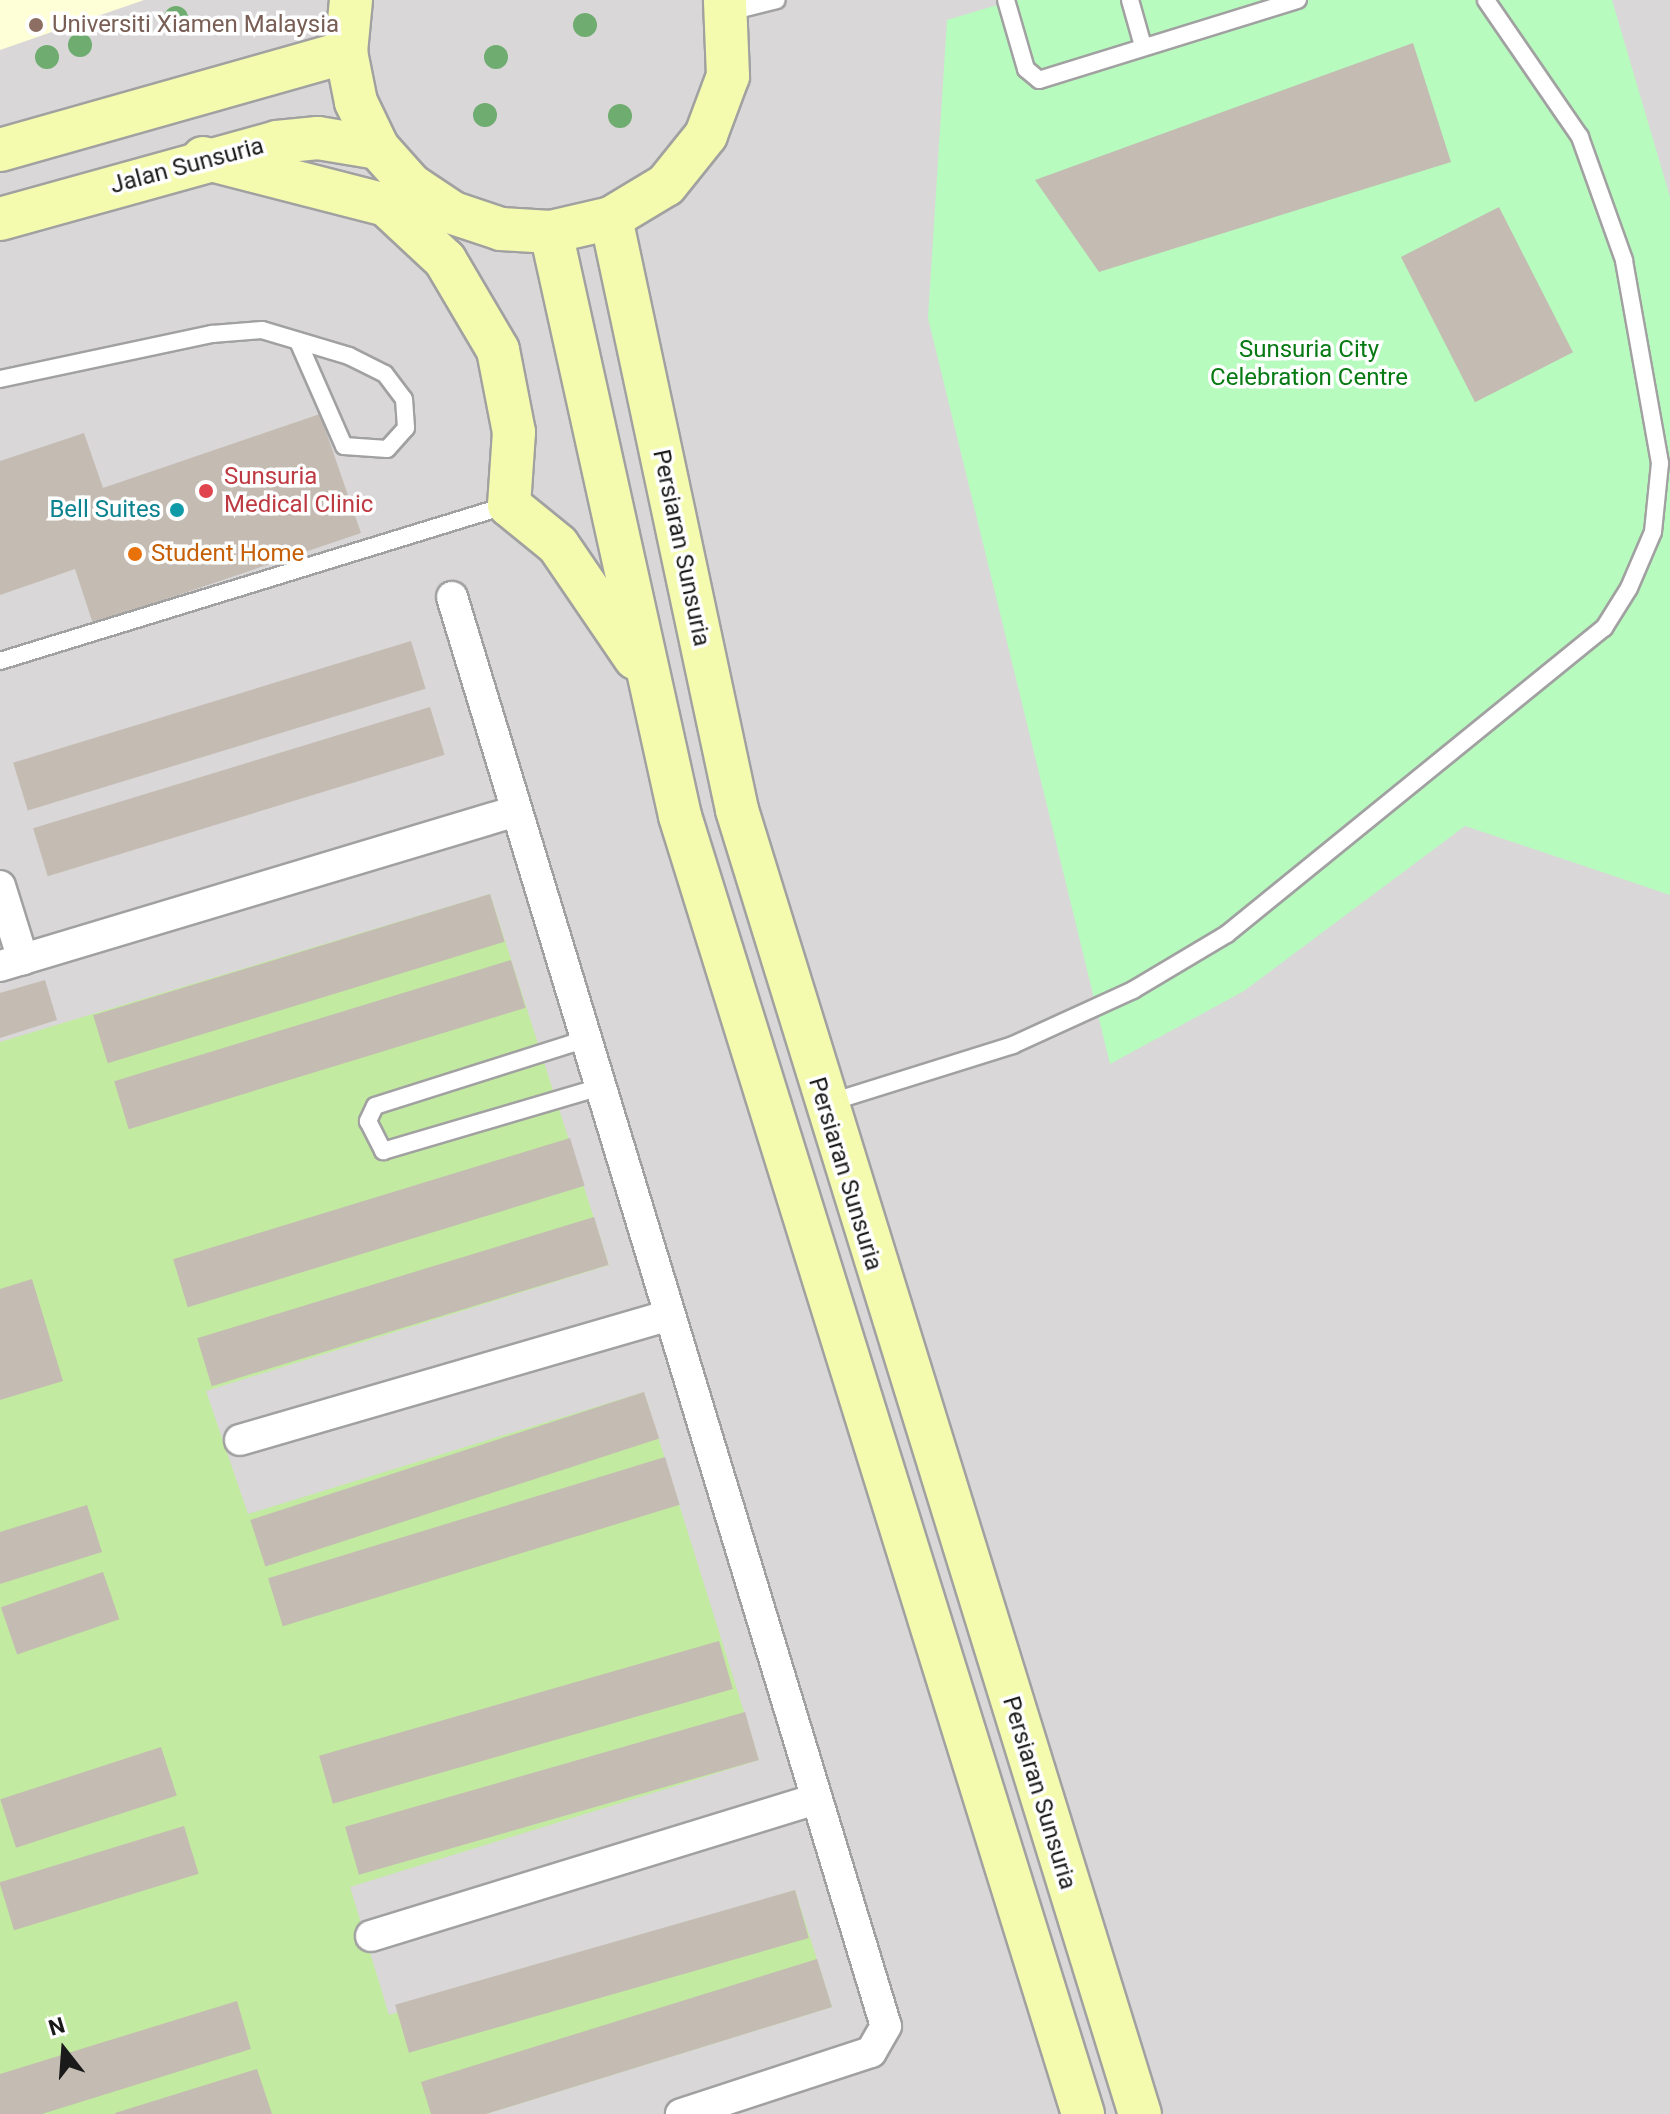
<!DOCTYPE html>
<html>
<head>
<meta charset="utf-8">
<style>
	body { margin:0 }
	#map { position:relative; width:1670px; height:2114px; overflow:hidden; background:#ede9df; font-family:Roboto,sans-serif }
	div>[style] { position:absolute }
	.residential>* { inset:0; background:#d9d7d7; transform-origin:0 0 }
	.education>* { inset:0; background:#feffd6 }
	.grass>* { inset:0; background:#c3eaa1 }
	.park>* { inset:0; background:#b8fbbf }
	.building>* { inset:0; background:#c4bbb2; transform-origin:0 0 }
	.roads { filter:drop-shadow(2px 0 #a1a1a1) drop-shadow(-2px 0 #a1a1a1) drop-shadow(0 2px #a1a1a1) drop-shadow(0 -2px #a1a1a1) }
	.lane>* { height:16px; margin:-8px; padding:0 8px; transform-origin:8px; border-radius:8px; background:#fff }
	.street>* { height:30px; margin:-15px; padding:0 15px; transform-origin:15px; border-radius:15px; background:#fff }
	.secondary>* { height:42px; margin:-21px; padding:0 21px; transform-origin:21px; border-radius:21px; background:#f5fbae }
	.trees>* { width:24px; height:24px; margin:-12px; border-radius:50%; background:#6eac6f }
	.dots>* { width:22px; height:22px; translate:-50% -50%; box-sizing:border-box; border:4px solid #fff; border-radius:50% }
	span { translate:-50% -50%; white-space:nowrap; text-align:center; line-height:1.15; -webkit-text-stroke:7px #fff; paint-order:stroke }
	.education-label { font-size:24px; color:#785e54 }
	.left { translate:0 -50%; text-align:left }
	.street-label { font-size:24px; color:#1a1a1a }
	.park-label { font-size:24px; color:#077a14 }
	.health-label { font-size:24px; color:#be3a42 }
	.culture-label { font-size:24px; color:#0d838f }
	.right { translate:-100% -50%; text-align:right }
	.food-label { font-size:24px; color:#c56008 }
	.north { position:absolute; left:24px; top:2010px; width:80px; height:80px; -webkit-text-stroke:6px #fff; paint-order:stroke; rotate:343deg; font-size:22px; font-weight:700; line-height:32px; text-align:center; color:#1a1a1a }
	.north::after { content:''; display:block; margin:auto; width:28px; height:36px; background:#1a1a1a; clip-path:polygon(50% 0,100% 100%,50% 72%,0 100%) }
</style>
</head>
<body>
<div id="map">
	<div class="residential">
		<div style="left:0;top:0;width:1670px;height:2114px"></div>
	</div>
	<div class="education">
		<div style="clip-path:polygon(0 0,144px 0,0 50px)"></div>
	</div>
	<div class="grass">
		<div style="clip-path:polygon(490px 894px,609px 1265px,206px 1391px,248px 1514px,644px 1392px,759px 1760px,350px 1887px,389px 2015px,795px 1890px,832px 2007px,486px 2114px,0 2114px,0 1042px)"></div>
	</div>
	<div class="park">
		<div style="clip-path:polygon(1014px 0,1612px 0,1670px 197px,1670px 895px,1465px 826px,1244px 991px,1110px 1064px,928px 318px,947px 20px)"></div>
	</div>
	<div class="building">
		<div style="clip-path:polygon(1413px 43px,1451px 162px,1099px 272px,1035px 180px)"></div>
		<div style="left:1499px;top:207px;width:163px;height:110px;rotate:63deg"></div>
		<div style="clip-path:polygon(320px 414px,361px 533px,93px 624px,75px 569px,0 595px,0 461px,84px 433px,103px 488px)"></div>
		<div style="left:411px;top:641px;width:50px;height:416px;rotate:73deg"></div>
		<div style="left:430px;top:707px;width:50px;height:415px;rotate:73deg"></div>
		<div style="left:490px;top:894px;width:50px;height:415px;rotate:73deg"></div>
		<div style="left:511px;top:960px;width:50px;height:415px;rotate:73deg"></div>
		<div style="clip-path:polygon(45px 980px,57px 1020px,0 1038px,0 993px)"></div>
		<div style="left:570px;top:1138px;width:50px;height:415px;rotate:73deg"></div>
		<div style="left:594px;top:1217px;width:50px;height:415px;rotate:73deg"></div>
		<div style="clip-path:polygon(32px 1279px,63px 1381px,0 1400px,0 1289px)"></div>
		<div style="left:644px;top:1392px;width:49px;height:414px;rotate:72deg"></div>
		<div style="left:665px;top:1457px;width:50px;height:415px;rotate:73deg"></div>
		<div style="clip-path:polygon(87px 1505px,102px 1552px,0 1584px,0 1532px)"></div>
		<div style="left:103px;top:1572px;width:50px;height:108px;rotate:71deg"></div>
		<div style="left:719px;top:1641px;width:50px;height:416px;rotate:74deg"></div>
		<div style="left:745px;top:1712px;width:50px;height:416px;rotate:74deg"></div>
		<div style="left:161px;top:1747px;width:51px;height:169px;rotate:72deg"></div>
		<div style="left:184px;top:1826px;width:50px;height:193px;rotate:73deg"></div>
		<div style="left:795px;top:1890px;width:50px;height:416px;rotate:74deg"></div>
		<div style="clip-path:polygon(817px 1959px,832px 2007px,486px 2114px,431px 2114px,421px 2082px)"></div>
		<div style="clip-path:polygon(237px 2001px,251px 2049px,42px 2114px,0 2114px,0 2074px)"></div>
		<div style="clip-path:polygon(257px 2069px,272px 2114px,115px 2114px,115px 2113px)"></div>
	</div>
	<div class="roads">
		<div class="lane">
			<div style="left:1006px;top:0;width:72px;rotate:73.8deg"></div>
			<div style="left:1026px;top:69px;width:17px;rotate:40deg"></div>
			<div style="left:1039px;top:80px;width:271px;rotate:-17.2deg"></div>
			<div style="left:1130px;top:0;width:48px;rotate:74.2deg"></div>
			<div style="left:729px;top:12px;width:49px;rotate:-14deg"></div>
			<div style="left:0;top:379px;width:217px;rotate:-12deg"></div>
			<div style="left:212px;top:334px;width:50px;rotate:-4.6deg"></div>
			<div style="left:262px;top:330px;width:91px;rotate:16.6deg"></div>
			<div style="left:349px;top:356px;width:40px;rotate:26.6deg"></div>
			<div style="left:385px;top:374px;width:31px;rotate:53deg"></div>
			<div style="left:404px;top:399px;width:29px;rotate:86deg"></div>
			<div style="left:406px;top:428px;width:28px;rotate:132deg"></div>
			<div style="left:387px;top:449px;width:43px;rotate:-176deg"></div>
			<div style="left:344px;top:446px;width:115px;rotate:-113.7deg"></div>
			<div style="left:0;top:661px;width:531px;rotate:-17.07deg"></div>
			<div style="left:583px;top:1040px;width:218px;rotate:162.4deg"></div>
			<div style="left:375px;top:1106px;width:17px;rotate:115deg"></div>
			<div style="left:368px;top:1121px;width:34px;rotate:63deg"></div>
			<div style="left:383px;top:1151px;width:223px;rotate:-16.4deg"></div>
			<div style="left:828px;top:1103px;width:194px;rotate:-17.4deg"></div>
			<div style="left:1013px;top:1045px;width:132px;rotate:-24.6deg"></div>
			<div style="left:1133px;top:990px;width:109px;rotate:-30.8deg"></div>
			<div style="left:1227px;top:934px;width:486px;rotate:-39.1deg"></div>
			<div style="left:1604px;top:628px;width:47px;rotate:-58deg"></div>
			<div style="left:1629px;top:588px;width:61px;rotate:-66.8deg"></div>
			<div style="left:1653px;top:532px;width:69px;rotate:-84.2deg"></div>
			<div style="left:1660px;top:463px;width:206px;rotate:-100.1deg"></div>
			<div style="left:1624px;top:260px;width:131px;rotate:-109.7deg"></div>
			<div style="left:1580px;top:137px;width:166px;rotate:-124.5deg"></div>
		</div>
		<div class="street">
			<div style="left:452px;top:597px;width:1493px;rotate:73.11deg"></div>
			<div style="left:886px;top:2026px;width:30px;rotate:120deg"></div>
			<div style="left:871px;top:2052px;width:200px;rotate:161.9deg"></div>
			<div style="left:0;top:886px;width:77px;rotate:72.7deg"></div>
			<div style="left:0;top:966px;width:536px;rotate:-16.71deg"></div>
			<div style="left:240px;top:1440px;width:444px;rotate:-16.2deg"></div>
			<div style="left:371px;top:1936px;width:461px;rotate:-17.1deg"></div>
		</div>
		<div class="secondary">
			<div style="left:351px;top:0;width:52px;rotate:95.5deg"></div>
			<div style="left:346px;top:52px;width:51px;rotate:78.7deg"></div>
			<div style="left:356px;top:102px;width:51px;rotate:64.4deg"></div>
			<div style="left:378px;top:148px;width:50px;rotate:48.3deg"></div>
			<div style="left:411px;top:185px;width:50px;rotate:33.7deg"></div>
			<div style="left:453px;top:213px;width:51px;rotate:18.4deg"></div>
			<div style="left:501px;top:229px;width:50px;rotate:3.4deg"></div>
			<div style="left:551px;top:232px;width:62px;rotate:-13.1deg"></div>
			<div style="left:611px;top:218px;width:64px;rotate:-31deg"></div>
			<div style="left:666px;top:185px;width:64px;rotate:-51.3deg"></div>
			<div style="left:706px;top:135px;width:63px;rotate:-69.6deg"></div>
			<div style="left:728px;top:76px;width:76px;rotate:-92.3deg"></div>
			<div style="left:0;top:150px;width:360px;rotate:-15.8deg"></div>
			<div style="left:203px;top:158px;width:189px;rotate:14.4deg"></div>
			<div style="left:386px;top:205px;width:81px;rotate:43deg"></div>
			<div style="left:445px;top:260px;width:104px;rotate:59.5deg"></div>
			<div style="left:498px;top:350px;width:84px;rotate:79deg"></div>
			<div style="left:514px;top:432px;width:73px;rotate:93.9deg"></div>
			<div style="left:509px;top:505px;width:63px;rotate:39.2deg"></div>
			<div style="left:558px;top:545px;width:137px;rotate:55.7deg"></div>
			<div style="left:611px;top:218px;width:605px;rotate:77.98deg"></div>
			<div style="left:737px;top:810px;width:1365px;rotate:72.83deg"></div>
			<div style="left:0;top:219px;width:288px;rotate:-15.5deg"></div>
			<div style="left:277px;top:142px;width:41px;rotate:-5.6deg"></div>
			<div style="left:318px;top:138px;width:61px;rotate:9.5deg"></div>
			<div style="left:551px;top:232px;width:598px;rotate:77.54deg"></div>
			<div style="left:680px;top:816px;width:1359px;rotate:72.75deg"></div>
		</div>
	</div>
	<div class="trees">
		<div style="left:176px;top:18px"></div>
		<div style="left:585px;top:25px"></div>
		<div style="left:80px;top:45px"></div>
		<div style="left:47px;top:57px"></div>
		<div style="left:496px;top:57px"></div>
		<div style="left:485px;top:115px"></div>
		<div style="left:620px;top:116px"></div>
	</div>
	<div class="dots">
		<div style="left:36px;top:25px;background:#8d6e63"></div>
		<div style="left:206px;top:491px;background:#e0444e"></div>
		<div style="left:177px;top:510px;background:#0f9aa8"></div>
		<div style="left:135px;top:554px;background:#e8710a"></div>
	</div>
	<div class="education-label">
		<span class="left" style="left:52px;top:25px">Universiti Xiamen Malaysia</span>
	</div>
	<div class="street-label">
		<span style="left:187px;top:166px;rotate:-15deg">Jalan Sunsuria</span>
		<span style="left:681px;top:548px;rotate:78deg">Persiaran Sunsuria</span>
		<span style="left:845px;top:1174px;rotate:73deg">Persiaran Sunsuria</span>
		<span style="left:1039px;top:1793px;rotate:73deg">Persiaran Sunsuria</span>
	</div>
	<div class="park-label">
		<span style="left:1309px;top:364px">Sunsuria City<br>Celebration Centre</span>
	</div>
	<div class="health-label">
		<span class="left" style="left:224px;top:491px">Sunsuria<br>Medical Clinic</span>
	</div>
	<div class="culture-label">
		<span class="right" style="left:161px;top:510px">Bell Suites</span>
	</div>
	<div class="food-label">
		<span class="left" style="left:151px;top:554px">Student Home</span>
	</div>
	<div class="north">N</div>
</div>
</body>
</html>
